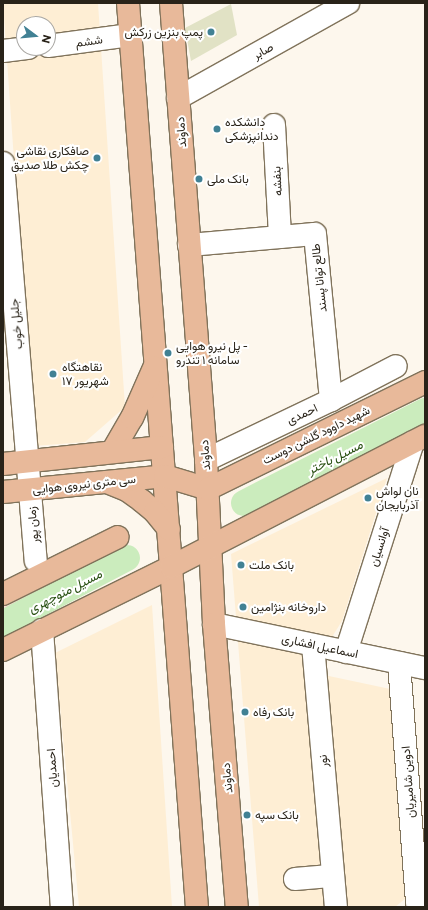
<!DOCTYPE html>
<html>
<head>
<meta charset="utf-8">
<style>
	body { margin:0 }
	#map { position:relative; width:428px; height:910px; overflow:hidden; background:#fdf7ed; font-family:Commissioner,Vazirmatn,sans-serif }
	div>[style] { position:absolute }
	.built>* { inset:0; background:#feeed4 }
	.green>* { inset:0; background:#ffdbd8 }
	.river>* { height:26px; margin:-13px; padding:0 13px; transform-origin:13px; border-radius:13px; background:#cbecbd }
	.building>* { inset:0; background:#e1e2c5 }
	.roads { filter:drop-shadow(1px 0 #80735b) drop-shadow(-1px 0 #80735b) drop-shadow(0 1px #80735b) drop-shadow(0 -1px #80735b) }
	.minor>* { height:22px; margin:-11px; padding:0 11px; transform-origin:11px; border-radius:11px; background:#fff }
	.major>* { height:22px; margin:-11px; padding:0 11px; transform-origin:11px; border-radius:11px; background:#e8b99a }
	.dots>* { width:11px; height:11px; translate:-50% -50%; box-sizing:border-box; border:2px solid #fff; border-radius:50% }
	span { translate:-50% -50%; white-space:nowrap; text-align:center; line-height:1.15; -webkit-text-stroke:4px #fff; paint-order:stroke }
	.poi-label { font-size:12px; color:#292319 }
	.right { translate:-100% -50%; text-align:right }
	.left { translate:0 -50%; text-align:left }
	.street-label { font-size:12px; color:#292319 }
	.water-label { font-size:13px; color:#254d0e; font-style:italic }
	.frame { position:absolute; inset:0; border:4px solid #292319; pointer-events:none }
	.north { position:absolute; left:16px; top:16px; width:40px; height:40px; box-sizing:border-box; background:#fff; border:1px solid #a9a7a3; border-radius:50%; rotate:106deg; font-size:11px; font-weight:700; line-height:16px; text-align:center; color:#292319 }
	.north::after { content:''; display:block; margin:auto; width:14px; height:18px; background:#418194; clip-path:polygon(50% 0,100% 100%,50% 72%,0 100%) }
</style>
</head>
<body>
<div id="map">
	<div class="built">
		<div style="clip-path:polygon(evenodd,3px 3px,98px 3px,125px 407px,85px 442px,34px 446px,3px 3px,24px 24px,48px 24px,48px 48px,24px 48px,24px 24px)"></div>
		<div style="clip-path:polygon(387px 478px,342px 621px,310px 672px,395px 690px,406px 898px,395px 907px,259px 907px,231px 554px)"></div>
		<div style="clip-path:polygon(152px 605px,172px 907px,79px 907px,55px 653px)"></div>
	</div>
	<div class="green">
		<div style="clip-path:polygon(127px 546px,133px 568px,3px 635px,3px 605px)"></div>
	</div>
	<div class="river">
		<div style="left:244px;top:503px;width:203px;rotate:-26.9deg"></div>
		<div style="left:3px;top:623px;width:140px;rotate:-27.7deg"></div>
	</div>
	<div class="building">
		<div style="clip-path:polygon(231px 4px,237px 35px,191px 61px,185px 28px)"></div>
	</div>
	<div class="roads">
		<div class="minor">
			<div style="left:48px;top:46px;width:83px;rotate:-7.6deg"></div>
			<div style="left:3px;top:51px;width:26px;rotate:-7deg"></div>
			<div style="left:178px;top:98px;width:195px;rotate:-29.2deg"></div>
			<div style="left:274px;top:125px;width:112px;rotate:86.9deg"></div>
			<div style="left:3px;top:163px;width:399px;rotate:85.3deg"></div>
			<div style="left:189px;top:245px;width:126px;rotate:-5deg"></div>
			<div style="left:315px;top:234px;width:167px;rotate:84.5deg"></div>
			<div style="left:206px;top:460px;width:139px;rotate:-25.6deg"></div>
			<div style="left:331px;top:400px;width:73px;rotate:-27.6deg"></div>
			<div style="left:214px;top:624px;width:216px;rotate:11.8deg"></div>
			<div style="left:42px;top:630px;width:278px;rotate:85.9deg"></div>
			<div style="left:313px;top:645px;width:263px;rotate:85deg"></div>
			<div style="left:346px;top:652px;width:220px;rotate:-72.3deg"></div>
			<div style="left:399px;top:663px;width:240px;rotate:85.7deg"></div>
			<div style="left:295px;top:879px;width:38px;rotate:-5deg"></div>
		</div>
		<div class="major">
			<div style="left:128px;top:3px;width:907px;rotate:85.64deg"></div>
			<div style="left:171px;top:3px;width:458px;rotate:85.6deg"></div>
			<div style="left:206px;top:460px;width:164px;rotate:87.2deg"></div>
			<div style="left:214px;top:624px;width:284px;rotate:85.4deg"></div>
			<div style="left:112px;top:452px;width:39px;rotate:-60deg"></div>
			<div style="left:132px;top:418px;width:55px;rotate:-66.3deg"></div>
			<div style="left:3px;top:464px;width:160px;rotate:-6.1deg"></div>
			<div style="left:107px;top:482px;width:22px;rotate:22deg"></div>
			<div style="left:127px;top:490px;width:19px;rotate:36deg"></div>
			<div style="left:142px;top:501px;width:17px;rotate:40deg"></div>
			<div style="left:155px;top:512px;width:22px;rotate:51deg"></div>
			<div style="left:3px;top:492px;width:163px;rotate:-5.6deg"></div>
			<div style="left:165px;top:476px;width:45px;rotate:16.8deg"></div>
			<div style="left:208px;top:489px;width:242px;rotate:-26.2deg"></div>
			<div style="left:3px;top:594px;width:128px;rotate:-26.4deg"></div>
			<div style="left:3px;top:650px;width:187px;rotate:-26.3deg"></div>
			<div style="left:171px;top:567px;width:286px;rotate:-27.3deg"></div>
		</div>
	</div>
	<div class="dots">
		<div style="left:211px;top:32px;background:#418194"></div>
		<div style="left:217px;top:129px;background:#418194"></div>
		<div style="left:97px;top:158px;background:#418194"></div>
		<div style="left:199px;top:179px;background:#418194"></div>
		<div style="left:168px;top:353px;background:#418194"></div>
		<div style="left:53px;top:374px;background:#418194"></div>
		<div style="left:368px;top:498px;background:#418194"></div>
		<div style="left:241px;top:565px;background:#418194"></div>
		<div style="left:243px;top:607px;background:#418194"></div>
		<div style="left:245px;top:712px;background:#418194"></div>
		<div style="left:247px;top:815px;background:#418194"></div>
	</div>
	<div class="poi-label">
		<span class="right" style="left:203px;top:32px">پمپ بنزین زرکش</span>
		<span class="left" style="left:225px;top:129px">دانشکده<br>دندانپزشکی</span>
		<span class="right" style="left:89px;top:158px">صافکاری نقاشی<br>چکش طلا صدیق</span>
		<span class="left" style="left:207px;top:179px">بانک ملی</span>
		<span class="left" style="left:176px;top:353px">پل نیرو هوایی -<br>سامانه ۱ تندرو</span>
		<span class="left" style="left:62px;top:374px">نقاهتگاه<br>۱۷ شهریور</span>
		<span class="left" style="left:376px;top:498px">نان لواش<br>آذربایجان</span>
		<span class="left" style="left:249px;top:565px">بانک ملت</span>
		<span class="left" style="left:251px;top:607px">داروخانه بنژامین</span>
		<span class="left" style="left:253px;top:712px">بانک رفاه</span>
		<span class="left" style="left:255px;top:815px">بانک سپه</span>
	</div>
	<div class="street-label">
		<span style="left:89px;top:41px;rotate:-8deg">ششم</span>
		<span style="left:263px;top:51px;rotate:-29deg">صابر</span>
		<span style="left:181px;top:132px;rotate:-94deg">دماوند</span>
		<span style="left:277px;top:181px;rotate:-93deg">بنفشه</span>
		<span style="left:319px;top:278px;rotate:-96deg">طالع توانا پسند</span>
		<span style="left:16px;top:324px;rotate:-95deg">جلیل خوب</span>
		<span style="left:302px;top:414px;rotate:-25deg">احمدی</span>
		<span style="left:316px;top:435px;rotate:-26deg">شهید داوود گلشن دوست</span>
		<span style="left:205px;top:455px;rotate:-94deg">دماوند</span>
		<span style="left:84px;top:484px;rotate:-6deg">سی متری نیروی هوایی</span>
		<span style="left:33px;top:525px;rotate:-95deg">زمان پور</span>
		<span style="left:379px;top:547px;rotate:-72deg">آوانسیان</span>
		<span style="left:320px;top:646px;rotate:12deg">اسماعیل افشاری</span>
		<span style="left:323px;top:761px;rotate:-95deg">نور</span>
		<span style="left:52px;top:768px;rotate:-94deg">احمدیان</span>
		<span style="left:227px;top:778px;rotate:-95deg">دماوند</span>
		<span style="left:408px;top:782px;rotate:-94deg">ادوین شامیریان</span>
	</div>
	<div class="water-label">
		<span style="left:335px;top:457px;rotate:-27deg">مسیل باختر</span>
		<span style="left:65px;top:591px;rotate:-27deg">مسیل منوچهری</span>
	</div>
	<div class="frame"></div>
	<div class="north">N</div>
</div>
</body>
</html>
